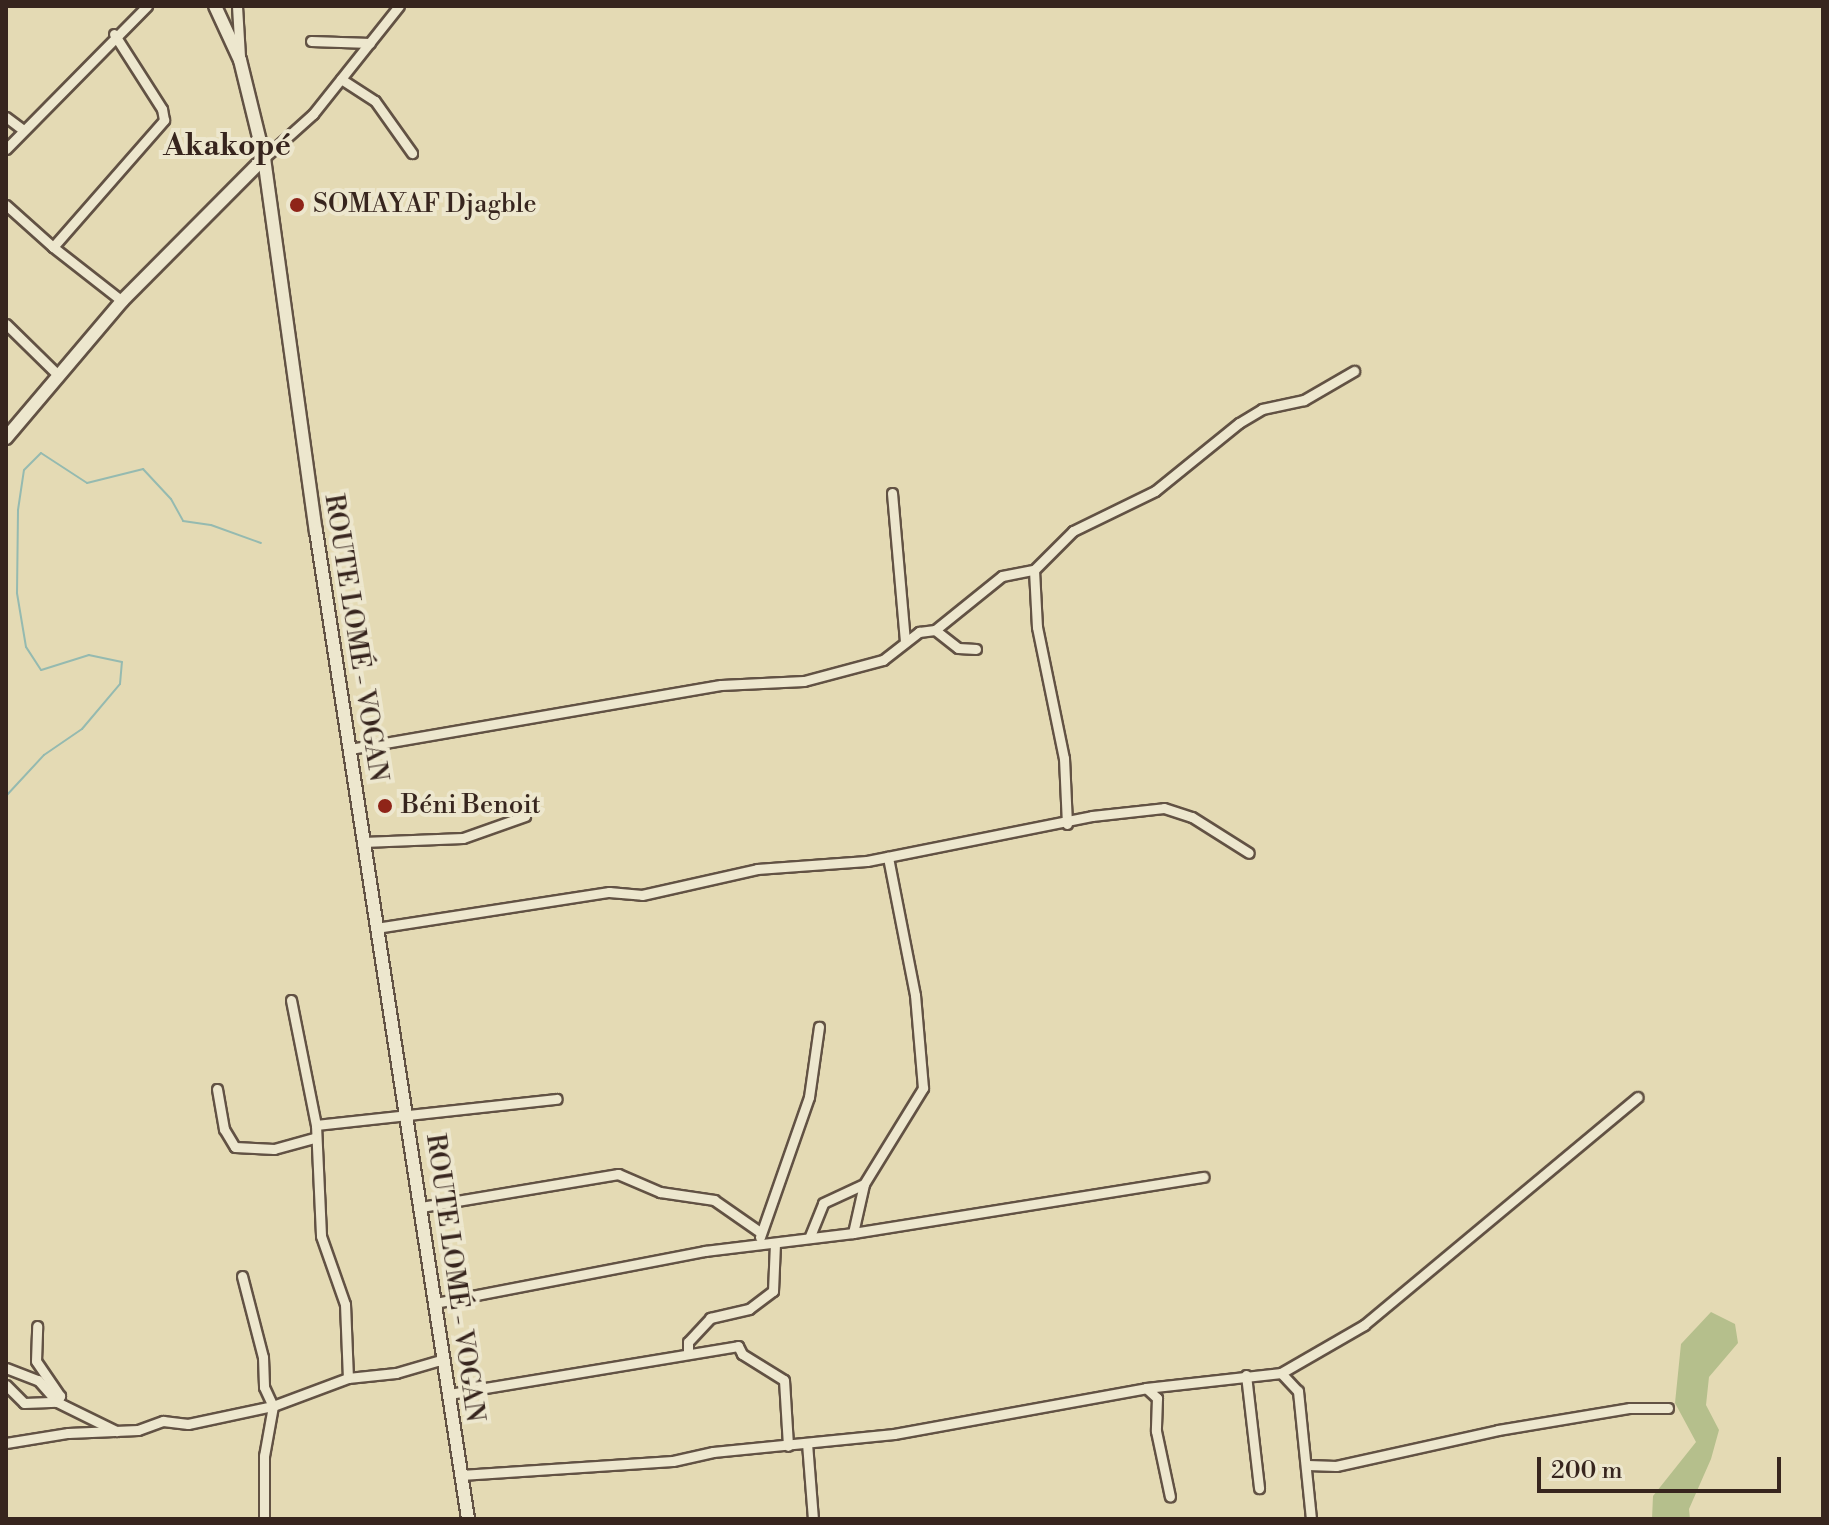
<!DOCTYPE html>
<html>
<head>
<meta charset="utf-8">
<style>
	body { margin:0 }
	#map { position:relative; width:1829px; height:1525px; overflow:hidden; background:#e4dab4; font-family:"Libre Bodoni",serif }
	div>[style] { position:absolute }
	.green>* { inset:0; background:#b5bf8c }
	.stream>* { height:2px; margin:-1px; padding:0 1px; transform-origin:1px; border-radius:1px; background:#95bab0 }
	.roads { filter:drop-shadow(2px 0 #625244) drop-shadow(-2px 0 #625244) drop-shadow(0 2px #625244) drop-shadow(0 -2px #625244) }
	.street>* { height:9px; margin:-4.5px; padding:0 4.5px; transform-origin:4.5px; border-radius:4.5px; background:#ede7ce }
	.secondary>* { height:12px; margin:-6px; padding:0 6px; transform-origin:6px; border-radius:6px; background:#ede7ce }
	.dots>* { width:22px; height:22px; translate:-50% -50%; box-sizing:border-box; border:4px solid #ede7ce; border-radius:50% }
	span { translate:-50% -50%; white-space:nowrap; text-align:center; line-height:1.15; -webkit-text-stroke:8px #ede7ce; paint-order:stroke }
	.poi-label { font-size:26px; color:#37251e }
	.left { translate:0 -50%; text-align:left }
	.street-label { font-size:26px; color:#37251e }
	.quarter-label { font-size:30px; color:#37251e; font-weight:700 }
	.frame { position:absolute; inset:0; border:8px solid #37251e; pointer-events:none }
	.scale { position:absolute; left:1537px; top:1457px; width:244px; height:36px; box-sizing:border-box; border:4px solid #37251e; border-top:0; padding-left:10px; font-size:24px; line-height:28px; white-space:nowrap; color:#37251e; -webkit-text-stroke:6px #ede7ce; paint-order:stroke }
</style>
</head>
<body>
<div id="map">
	<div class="green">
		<div style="clip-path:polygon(1711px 1312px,1735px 1324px,1738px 1343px,1709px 1377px,1706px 1405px,1719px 1430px,1711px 1459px,1689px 1509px,1690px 1519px,1652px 1519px,1653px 1496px,1696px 1442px,1675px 1403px,1681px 1344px)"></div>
	</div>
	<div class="stream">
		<div style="left:6px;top:796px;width:56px;rotate:-47.2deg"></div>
		<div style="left:44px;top:755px;width:46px;rotate:-34.4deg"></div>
		<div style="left:82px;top:729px;width:59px;rotate:-49.8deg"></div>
		<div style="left:120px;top:684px;width:22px;rotate:-85deg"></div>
		<div style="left:122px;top:662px;width:34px;rotate:-168deg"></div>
		<div style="left:89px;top:655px;width:50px;rotate:162.6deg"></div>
		<div style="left:41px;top:670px;width:27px;rotate:-123deg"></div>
		<div style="left:26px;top:647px;width:55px;rotate:-99.5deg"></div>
		<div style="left:17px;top:593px;width:83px;rotate:-89.3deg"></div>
		<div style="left:18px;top:510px;width:40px;rotate:-81.5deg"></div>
		<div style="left:24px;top:470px;width:24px;rotate:-45deg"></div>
		<div style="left:41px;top:453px;width:55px;rotate:33.1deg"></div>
		<div style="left:87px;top:483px;width:58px;rotate:-14deg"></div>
		<div style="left:143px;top:469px;width:41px;rotate:47deg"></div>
		<div style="left:171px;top:499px;width:25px;rotate:61deg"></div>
		<div style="left:183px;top:521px;width:28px;rotate:8deg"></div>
		<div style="left:211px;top:525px;width:53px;rotate:19.8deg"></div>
	</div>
	<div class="roads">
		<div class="street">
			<div style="left:237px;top:6px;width:50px;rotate:86.6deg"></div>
			<div style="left:311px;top:41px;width:59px;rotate:1.9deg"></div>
			<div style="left:341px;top:79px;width:40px;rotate:32.9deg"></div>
			<div style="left:375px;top:101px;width:64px;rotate:54.6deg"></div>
			<div style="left:6px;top:117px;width:21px;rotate:37deg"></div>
			<div style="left:6px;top:149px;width:201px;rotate:-45.4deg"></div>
			<div style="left:264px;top:158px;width:66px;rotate:-41.9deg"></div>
			<div style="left:313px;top:114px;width:138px;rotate:-51.5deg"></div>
			<div style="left:6px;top:205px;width:63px;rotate:41.8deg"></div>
			<div style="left:53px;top:247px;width:169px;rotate:-48.8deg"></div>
			<div style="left:164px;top:120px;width:11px;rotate:-100deg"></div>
			<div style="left:162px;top:109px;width:89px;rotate:-122.6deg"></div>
			<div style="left:53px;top:247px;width:88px;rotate:38deg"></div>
			<div style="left:6px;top:324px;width:71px;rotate:44.4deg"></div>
			<div style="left:892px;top:493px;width:149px;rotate:85deg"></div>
			<div style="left:1034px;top:570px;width:57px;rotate:87deg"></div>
			<div style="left:1037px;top:627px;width:134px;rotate:78.4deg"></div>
			<div style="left:1064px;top:758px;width:66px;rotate:87.4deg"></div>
			<div style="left:935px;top:630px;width:29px;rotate:38deg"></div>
			<div style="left:958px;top:648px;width:18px;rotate:3deg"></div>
			<div style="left:350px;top:749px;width:376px;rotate:-9.8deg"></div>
			<div style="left:721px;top:685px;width:83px;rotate:-2.8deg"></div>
			<div style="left:804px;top:681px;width:82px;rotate:-14.9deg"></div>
			<div style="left:883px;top:660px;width:46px;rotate:-37.9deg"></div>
			<div style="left:919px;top:632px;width:16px;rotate:-7deg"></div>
			<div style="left:935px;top:630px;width:86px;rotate:-38.9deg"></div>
			<div style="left:1002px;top:576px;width:33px;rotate:-11deg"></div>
			<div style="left:1034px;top:570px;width:55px;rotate:-45deg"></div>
			<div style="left:1073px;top:531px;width:91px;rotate:-26deg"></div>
			<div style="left:1155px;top:491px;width:108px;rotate:-39deg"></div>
			<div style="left:1239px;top:423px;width:27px;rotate:-31deg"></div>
			<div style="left:1262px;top:409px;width:43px;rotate:-12.1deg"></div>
			<div style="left:1304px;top:400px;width:58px;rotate:-30.1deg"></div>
			<div style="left:363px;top:842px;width:100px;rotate:-2.3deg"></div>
			<div style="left:463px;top:838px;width:66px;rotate:-19.5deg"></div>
			<div style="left:376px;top:928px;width:236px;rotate:-8.8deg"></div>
			<div style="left:609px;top:892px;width:33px;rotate:5deg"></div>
			<div style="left:642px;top:895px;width:118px;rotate:-12.7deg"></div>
			<div style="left:757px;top:869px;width:110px;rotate:-4.2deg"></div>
			<div style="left:867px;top:861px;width:229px;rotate:-11.3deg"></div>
			<div style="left:1092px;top:816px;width:72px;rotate:-6.3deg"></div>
			<div style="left:1164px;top:808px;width:29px;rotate:18deg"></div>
			<div style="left:1192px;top:817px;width:67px;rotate:32.3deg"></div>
			<div style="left:291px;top:1000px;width:127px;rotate:78.7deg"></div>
			<div style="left:316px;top:1125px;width:111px;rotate:87.4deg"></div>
			<div style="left:321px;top:1236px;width:72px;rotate:70.6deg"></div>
			<div style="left:345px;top:1304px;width:74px;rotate:87.7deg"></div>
			<div style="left:217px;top:1089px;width:41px;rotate:80.1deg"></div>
			<div style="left:224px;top:1129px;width:21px;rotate:59deg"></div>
			<div style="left:235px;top:1147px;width:39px;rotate:3deg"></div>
			<div style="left:274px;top:1149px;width:41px;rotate:-15.4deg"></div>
			<div style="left:316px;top:1125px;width:242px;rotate:-6.2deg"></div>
			<div style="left:421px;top:1207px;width:200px;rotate:-9.5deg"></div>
			<div style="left:618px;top:1174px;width:46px;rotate:23.2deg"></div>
			<div style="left:660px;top:1192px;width:55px;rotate:8.4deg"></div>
			<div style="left:714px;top:1200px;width:56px;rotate:34.8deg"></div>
			<div style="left:853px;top:1233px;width:50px;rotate:-77.3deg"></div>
			<div style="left:864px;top:1184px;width:113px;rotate:-58.4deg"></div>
			<div style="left:923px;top:1088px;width:93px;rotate:-94.9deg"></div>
			<div style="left:915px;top:995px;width:141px;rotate:-101.1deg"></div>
			<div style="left:810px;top:1236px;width:35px;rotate:-68deg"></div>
			<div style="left:823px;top:1203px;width:45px;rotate:-24.9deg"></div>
			<div style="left:760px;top:1237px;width:148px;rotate:-70.7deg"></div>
			<div style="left:809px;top:1097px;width:71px;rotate:-81.9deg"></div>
			<div style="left:242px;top:1276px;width:84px;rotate:75.5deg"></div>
			<div style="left:263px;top:1357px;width:30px;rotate:88deg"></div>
			<div style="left:264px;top:1387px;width:21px;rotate:65deg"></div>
			<div style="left:273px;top:1406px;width:51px;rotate:100.2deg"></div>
			<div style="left:264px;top:1456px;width:63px;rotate:90deg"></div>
			<div style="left:435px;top:1303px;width:275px;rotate:-10.9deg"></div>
			<div style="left:705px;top:1251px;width:149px;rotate:-6.9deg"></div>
			<div style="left:853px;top:1233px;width:355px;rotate:-9.1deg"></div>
			<div style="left:688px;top:1354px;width:12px;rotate:-90deg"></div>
			<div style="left:688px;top:1342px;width:33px;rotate:-47deg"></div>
			<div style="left:710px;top:1318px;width:40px;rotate:-13deg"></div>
			<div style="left:749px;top:1309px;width:30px;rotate:-37deg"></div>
			<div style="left:773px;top:1291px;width:48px;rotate:-87.6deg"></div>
			<div style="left:6px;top:1368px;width:34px;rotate:21deg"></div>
			<div style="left:38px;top:1380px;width:29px;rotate:49deg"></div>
			<div style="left:57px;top:1402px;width:7px;rotate:-63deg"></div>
			<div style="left:60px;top:1396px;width:42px;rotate:-124.4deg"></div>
			<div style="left:36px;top:1361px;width:35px;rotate:-88deg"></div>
			<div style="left:1281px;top:1373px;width:96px;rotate:-30deg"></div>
			<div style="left:1364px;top:1325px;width:356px;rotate:-39.8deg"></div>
			<div style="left:1246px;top:1375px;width:114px;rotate:83.4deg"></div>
			<div style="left:6px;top:1385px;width:25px;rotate:45deg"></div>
			<div style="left:24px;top:1403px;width:33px;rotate:-2deg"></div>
			<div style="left:57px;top:1402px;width:66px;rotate:26.2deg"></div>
			<div style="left:1146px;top:1388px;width:15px;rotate:42deg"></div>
			<div style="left:1157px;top:1398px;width:33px;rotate:92deg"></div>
			<div style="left:1156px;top:1431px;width:67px;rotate:78deg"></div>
			<div style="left:449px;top:1394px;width:293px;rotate:-9.4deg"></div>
			<div style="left:738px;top:1346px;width:9px;rotate:63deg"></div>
			<div style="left:742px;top:1354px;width:49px;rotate:31.8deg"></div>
			<div style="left:784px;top:1380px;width:66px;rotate:86.5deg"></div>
			<div style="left:6px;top:1443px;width:63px;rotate:-9.2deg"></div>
			<div style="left:68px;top:1433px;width:70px;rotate:-2.5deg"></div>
			<div style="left:138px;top:1430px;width:27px;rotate:-20deg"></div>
			<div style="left:163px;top:1421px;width:25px;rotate:7deg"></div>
			<div style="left:188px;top:1424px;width:87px;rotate:-12deg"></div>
			<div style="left:273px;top:1406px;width:80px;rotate:-20.5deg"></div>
			<div style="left:348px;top:1378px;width:48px;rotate:-5.9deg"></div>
			<div style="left:396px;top:1373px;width:50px;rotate:-16.3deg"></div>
			<div style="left:807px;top:1443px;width:76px;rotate:85.5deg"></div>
			<div style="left:1308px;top:1465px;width:28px;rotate:2deg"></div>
			<div style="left:1336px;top:1466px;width:166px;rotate:-12.5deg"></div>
			<div style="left:1498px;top:1430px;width:134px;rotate:-9.5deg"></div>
			<div style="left:1630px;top:1408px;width:38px"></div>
			<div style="left:461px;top:1475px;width:212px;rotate:-3.8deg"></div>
			<div style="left:673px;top:1461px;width:41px;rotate:-12.7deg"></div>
			<div style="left:713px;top:1452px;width:182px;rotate:-5.7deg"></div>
			<div style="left:894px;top:1434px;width:256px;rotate:-10.3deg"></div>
			<div style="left:1146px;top:1388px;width:136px;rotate:-6.3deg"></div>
			<div style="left:1281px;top:1373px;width:25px;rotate:47deg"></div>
			<div style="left:1298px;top:1391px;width:129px;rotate:84.2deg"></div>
		</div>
		<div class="secondary">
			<div style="left:215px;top:6px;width:60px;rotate:65.2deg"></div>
			<div style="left:240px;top:60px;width:101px;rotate:76.2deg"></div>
			<div style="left:264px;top:158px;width:377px;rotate:82.1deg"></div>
			<div style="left:316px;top:531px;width:1000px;rotate:81.25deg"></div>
			<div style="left:6px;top:438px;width:180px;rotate:-49.7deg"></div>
			<div style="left:122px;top:301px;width:202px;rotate:-45.2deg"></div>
		</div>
	</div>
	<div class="dots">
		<div style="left:297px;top:205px;background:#8f2418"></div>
		<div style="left:385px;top:806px;background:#8f2418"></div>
	</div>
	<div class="poi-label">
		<span class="left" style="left:313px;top:205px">SOMAYAF Djagble</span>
		<span class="left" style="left:401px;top:806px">Béni Benoit</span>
	</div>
	<div class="street-label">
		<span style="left:355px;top:638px;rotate:81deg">ROUTE LOMÉ - VOGAN</span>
		<span style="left:454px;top:1278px;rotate:82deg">ROUTE LOMÉ - VOGAN</span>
	</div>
	<div class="quarter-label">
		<span style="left:227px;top:146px">Akakopé</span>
	</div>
	<div class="frame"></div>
	<div class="scale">200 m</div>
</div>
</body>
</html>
